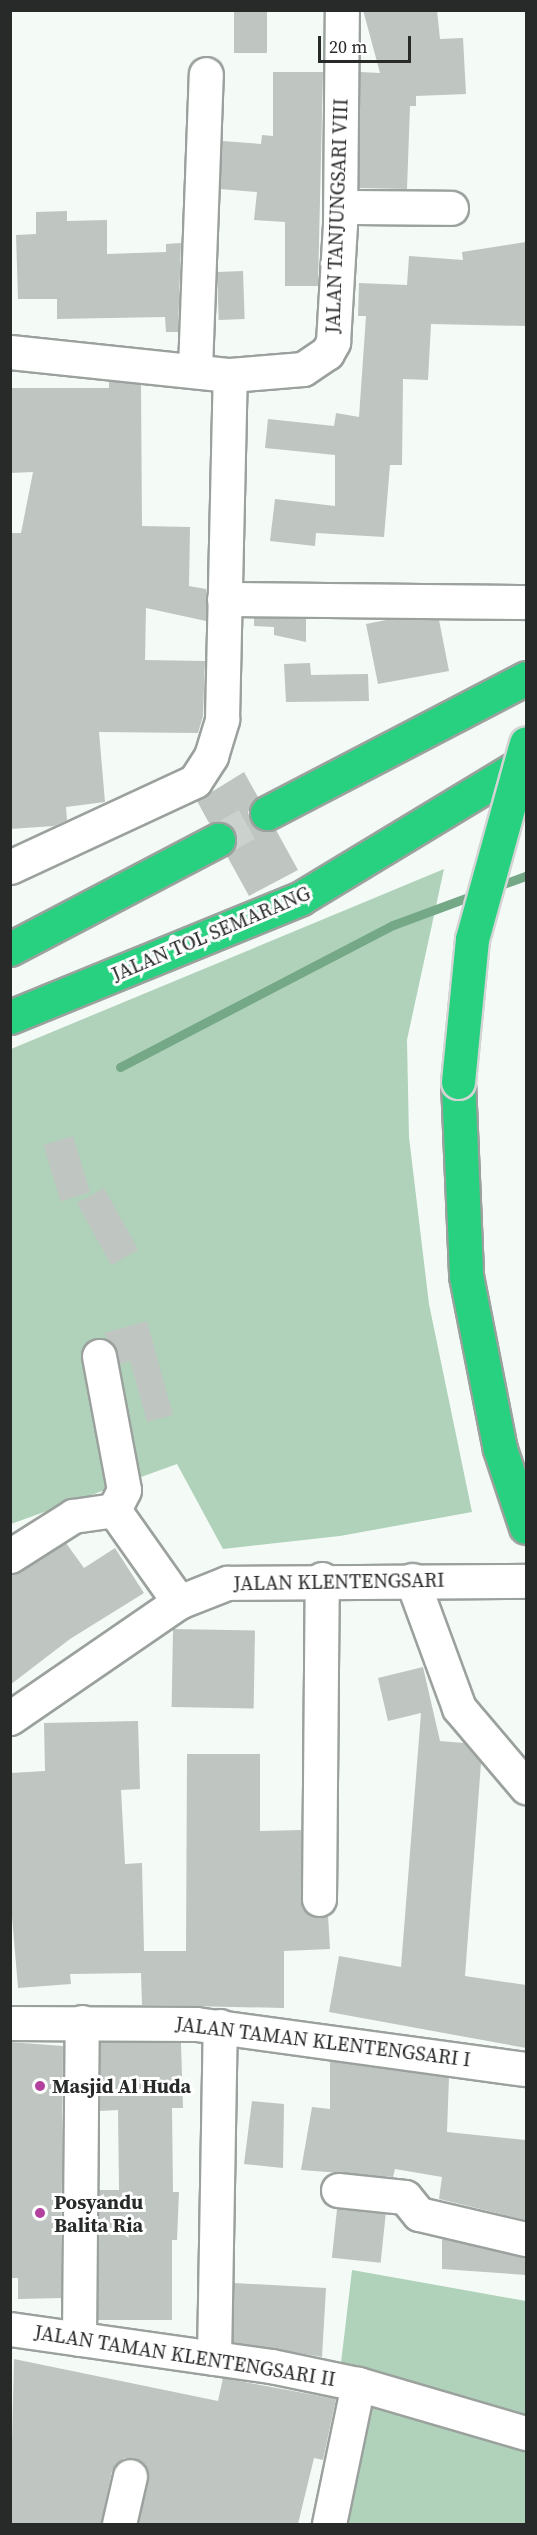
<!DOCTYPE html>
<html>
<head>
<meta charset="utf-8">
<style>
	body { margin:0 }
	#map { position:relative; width:537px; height:2535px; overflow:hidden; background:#f4fbf6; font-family:"Source Serif 4",serif }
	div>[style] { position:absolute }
	.green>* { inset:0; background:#b0d2bb }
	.stream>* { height:9px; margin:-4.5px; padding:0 4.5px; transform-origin:4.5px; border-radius:4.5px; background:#75a887 }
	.building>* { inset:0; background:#bfc5c0; transform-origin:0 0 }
	.highway-tunnel>* { height:33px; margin-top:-16.5px; transform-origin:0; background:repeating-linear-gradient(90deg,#cbd1cd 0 33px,transparent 0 49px) }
	.roads { filter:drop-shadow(2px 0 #9ba19d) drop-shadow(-2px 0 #9ba19d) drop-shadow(0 2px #9ba19d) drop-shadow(0 -2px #9ba19d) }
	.minor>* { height:33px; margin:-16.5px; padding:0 16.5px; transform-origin:16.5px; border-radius:16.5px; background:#fff }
	.highway>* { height:33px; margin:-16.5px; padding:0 16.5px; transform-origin:16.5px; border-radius:16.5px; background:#27d17f }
	.bridges { filter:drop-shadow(2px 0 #d4d4d4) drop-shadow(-2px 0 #d4d4d4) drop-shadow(0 2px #d4d4d4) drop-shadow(0 -2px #d4d4d4) }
	.highway-bridge>* { height:33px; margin:-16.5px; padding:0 16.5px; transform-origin:16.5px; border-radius:16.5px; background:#27d17f }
	.dots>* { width:16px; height:16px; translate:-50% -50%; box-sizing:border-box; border:3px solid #fff; border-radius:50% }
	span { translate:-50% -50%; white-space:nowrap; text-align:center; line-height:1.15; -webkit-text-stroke:6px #fff; paint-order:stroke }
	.street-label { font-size:20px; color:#272a28 }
	.poi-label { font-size:20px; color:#272a28; font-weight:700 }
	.left { translate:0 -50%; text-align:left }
	.frame { position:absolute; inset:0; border:12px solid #272a28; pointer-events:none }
	.scale { position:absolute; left:318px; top:36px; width:93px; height:27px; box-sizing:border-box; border:3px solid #272a28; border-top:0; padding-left:8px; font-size:18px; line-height:21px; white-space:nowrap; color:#272a28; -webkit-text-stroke:4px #fff; paint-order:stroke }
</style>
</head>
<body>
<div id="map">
	<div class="green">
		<div style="clip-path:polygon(444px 869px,407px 1040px,409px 1137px,429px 1304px,472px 1512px,340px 1536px,223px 1549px,177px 1464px,11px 1524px,11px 1049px)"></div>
		<div style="clip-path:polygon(352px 2270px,526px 2301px,526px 2524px,343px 2524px,378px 2385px,341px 2363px)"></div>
	</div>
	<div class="stream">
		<div style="left:495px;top:887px;width:33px;rotate:-20deg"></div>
		<div style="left:120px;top:1067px;width:308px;rotate:-27.5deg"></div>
		<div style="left:393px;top:925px;width:90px;rotate:-20.3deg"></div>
	</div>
	<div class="building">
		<div style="left:234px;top:10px;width:33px;height:43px"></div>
		<div style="clip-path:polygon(363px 10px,437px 10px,440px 39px,463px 38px,466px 94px,416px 96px,416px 106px,410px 106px,407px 189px,359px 188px,360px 72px,380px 73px)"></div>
		<div style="clip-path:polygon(273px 72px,323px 72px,318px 286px,285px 286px,285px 222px,254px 220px,257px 192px,220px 189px,222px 141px,261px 144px,262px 135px,273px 136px)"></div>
		<div style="clip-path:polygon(67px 211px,67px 221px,107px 220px,107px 254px,166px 252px,166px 244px,181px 243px,178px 332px,166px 332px,165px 317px,57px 319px,57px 299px,18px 299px,16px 235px,36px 234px,36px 212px)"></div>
		<div style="clip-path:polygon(526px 242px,526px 326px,431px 324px,428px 380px,403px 379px,402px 465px,390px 465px,384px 537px,316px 533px,315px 546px,270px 541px,275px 499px,335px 506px,335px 455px,265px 448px,268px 419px,334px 426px,336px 413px,359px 417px,366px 316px,358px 316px,359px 283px,407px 285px,409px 256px,463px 260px,462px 252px)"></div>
		<div style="left:243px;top:271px;width:48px;height:26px;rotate:88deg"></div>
		<div style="clip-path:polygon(109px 381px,141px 385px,142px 526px,190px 527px,189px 586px,206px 589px,206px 621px,146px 608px,145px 660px,205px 661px,203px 716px,198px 733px,99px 732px,105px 802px,66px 807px,67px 820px,54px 826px,10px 829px,10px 533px,21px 533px,33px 472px,10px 473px,10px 388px,109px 388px)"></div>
		<div style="clip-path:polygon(254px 618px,306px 619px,306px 642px,274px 635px,274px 627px,254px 626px)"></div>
		<div style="clip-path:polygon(391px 619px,439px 620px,449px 671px,378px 684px,366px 624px)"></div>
		<div style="clip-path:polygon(310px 663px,311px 675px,368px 674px,369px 701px,286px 702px,284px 664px)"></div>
		<div style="clip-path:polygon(244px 772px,258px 797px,248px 812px,251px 822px,266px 832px,276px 830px,298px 870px,249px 896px,227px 856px,237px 841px,234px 831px,219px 821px,209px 823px,197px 801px)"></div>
		<div style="left:73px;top:1136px;width:59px;height:31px;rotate:73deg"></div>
		<div style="left:104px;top:1188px;width:71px;height:31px;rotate:61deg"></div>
		<div style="clip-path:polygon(147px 1321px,173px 1415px,147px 1422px,130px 1361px,120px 1364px,104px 1333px)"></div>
		<div style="clip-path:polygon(66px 1543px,84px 1568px,115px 1548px,144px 1593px,70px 1639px,10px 1685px,10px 1575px)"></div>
		<div style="left:173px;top:1629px;width:82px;height:78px;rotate:1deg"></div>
		<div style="clip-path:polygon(423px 1667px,440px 1741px,464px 1743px,481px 1763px,465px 1976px,526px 1985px,526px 2048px,329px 2012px,339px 1956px,401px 1967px,421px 1713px,388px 1721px,378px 1678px)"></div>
		<div style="clip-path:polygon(138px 1721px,140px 1789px,121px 1790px,125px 1864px,142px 1863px,144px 1951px,186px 1951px,187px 1754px,260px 1754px,260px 1831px,301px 1830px,302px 1908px,310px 1915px,328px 1915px,330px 1949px,284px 1951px,284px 2008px,142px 2005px,141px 1973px,70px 1974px,71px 1984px,18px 1988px,10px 1893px,10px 1773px,45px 1771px,44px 1723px)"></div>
		<div style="clip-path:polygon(10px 2042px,63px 2046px,61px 2298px,18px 2299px,18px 2278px,10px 2278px)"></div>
		<div style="clip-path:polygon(101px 2042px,181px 2043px,183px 2108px,172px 2108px,173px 2192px,179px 2192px,177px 2240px,172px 2240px,172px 2320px,98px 2320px,99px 2190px,119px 2190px,118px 2110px,100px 2111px)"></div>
		<div style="clip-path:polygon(330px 2061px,449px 2077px,447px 2132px,526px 2140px,526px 2220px,439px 2199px,442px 2177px,395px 2169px,393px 2177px,301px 2170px,312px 2107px,330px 2109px)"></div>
		<div style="clip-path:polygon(252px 2101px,284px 2104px,283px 2168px,244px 2164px)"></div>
		<div style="left:337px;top:2209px;width:49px;height:49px;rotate:6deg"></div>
		<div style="clip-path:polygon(442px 2239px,526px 2257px,526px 2275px,442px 2269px)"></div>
		<div style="clip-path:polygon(234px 2283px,326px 2288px,322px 2357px,233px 2342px)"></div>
		<div style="clip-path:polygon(14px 2359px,218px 2401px,223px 2378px,336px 2399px,323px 2460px,314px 2458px,298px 2524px,138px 2524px,148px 2471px,134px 2458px,124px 2458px,112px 2471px,101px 2524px,10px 2524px)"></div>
	</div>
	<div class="highway-tunnel">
		<div style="left:218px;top:840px;width:56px;rotate:-28.9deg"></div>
	</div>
	<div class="roads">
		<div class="minor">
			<div style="left:341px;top:207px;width:110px;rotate:0.5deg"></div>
			<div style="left:10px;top:352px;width:221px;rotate:6deg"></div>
			<div style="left:230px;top:375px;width:73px;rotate:-4.7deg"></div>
			<div style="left:303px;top:369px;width:29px;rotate:-34deg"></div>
			<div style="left:327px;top:353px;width:13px;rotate:-61deg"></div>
			<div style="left:333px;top:342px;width:118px;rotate:-86.6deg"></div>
			<div style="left:340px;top:224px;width:214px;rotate:-89.5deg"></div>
			<div style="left:195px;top:369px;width:295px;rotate:-87.9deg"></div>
			<div style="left:224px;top:599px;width:302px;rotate:0.6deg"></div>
			<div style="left:10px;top:867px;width:204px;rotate:-24.9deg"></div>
			<div style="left:195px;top:781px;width:30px;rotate:-57deg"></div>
			<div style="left:211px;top:756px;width:39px;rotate:-73deg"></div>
			<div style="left:222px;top:719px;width:344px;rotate:-88.7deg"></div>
			<div style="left:99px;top:1356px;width:136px;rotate:79.4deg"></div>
			<div style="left:124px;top:1490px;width:22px;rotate:117deg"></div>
			<div style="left:10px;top:1556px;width:75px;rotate:-32.4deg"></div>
			<div style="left:73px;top:1516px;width:41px;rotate:-8.3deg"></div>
			<div style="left:114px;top:1510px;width:113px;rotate:54.8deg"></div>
			<div style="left:412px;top:1580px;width:136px;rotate:69.8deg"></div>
			<div style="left:459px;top:1708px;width:104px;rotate:49.7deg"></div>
			<div style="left:10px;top:1718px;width:205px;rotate:-34.5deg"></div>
			<div style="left:179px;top:1602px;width:52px;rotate:-21.6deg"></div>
			<div style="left:227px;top:1583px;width:299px;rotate:-0.4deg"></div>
			<div style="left:319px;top:1899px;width:320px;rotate:-89.5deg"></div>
			<div style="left:10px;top:2023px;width:186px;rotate:0.3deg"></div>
			<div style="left:196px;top:2024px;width:333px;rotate:7.8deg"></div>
			<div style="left:338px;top:2190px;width:67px;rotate:6deg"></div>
			<div style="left:405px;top:2197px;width:22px;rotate:51deg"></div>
			<div style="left:419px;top:2214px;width:110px;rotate:13.2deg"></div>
			<div style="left:10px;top:2329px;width:264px;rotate:8.1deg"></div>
			<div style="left:271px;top:2366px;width:89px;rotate:11.7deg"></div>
			<div style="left:358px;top:2384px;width:143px;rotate:101.7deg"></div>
			<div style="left:79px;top:2339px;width:317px;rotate:-89.5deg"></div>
			<div style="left:214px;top:2358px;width:332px;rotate:-89deg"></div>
			<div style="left:358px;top:2384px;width:175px;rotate:16.3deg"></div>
			<div style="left:119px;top:2524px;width:49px;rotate:-77.1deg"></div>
		</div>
		<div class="highway">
			<div style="left:267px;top:813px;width:292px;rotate:-27.5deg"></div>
			<div style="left:10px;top:949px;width:235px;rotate:-27.7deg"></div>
			<div style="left:10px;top:1017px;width:314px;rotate:-22.2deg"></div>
			<div style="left:301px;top:898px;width:263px;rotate:-31.2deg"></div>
			<div style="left:458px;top:1082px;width:194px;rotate:87.6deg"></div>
			<div style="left:466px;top:1276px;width:176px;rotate:78.9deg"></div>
			<div style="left:500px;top:1449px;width:82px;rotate:71.6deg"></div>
		</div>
	</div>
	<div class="bridges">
		<div class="highway-bridge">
			<div style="left:458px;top:1082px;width:144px;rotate:-84.4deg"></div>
			<div style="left:472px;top:939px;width:203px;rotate:-74.6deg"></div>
		</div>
	</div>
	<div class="dots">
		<div style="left:40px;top:2086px;background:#b3429e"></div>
		<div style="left:40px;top:2213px;background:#b3429e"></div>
	</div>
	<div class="street-label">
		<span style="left:337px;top:216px;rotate:-88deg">JALAN TANJUNGSARI VIII</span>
		<span style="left:211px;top:934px;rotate:-23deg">JALAN TOL SEMARANG</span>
		<span style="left:339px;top:1582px;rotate:-1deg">JALAN KLENTENGSARI</span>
		<span style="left:323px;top:2042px;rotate:7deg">JALAN TAMAN KLENTENGSARI I</span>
		<span style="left:185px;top:2356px;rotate:9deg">JALAN TAMAN KLENTENGSARI II</span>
	</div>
	<div class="poi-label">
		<span class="left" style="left:52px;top:2086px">Masjid Al Huda</span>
		<span class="left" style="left:54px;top:2214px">Posyandu<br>Balita Ria</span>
	</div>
	<div class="frame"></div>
	<div class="scale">20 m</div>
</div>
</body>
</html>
